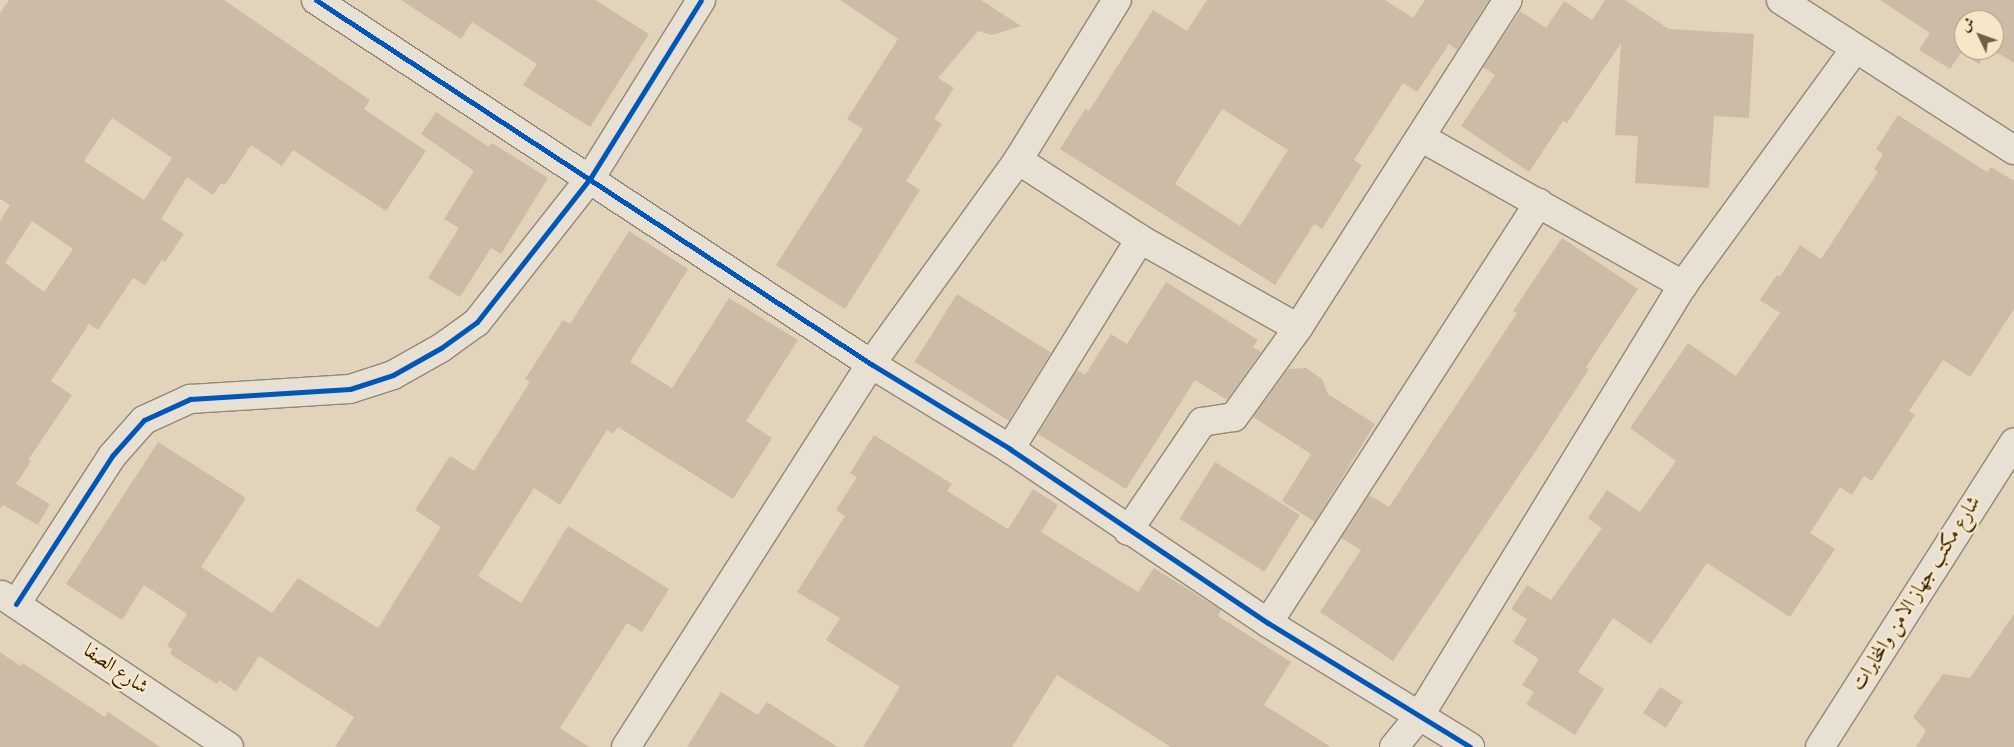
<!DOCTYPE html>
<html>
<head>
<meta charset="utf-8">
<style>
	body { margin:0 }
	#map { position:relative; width:2014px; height:747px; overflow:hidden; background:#e2d4ba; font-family:Vollkorn,Amiri,serif }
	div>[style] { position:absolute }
	.building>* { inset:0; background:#ccbca7; transform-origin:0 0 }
	.roads { filter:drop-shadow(1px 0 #928876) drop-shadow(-1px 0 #928876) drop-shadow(0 1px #928876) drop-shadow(0 -1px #928876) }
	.minor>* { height:28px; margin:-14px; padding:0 14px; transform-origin:14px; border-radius:14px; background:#e7e0d3 }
	.cycleway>* { height:5px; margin:-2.5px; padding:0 2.5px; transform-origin:2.5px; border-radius:2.5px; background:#0057b8 }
	span { translate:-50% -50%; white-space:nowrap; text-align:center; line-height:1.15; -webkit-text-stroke:5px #f7e7c8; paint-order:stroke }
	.street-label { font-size:20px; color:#352001 }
	.north { position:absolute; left:1954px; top:10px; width:50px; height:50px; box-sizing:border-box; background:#f7e7c8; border:1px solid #a99778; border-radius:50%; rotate:312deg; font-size:14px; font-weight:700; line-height:20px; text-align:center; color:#352001 }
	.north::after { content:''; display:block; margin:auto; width:18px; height:22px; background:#725f42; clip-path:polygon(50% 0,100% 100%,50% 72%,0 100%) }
</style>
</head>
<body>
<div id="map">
	<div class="building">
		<div style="clip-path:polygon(evenodd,9px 0,224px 0,370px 100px,364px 109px,426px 151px,386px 211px,293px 150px,282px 166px,251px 145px,225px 185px,221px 183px,213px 195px,187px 177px,161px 219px,184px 234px,165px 262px,162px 260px,145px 285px,133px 278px,98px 330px,89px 324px,51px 381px,72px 395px,28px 460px,31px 461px,16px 484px,50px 504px,38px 525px,3px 505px,0 509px,0 221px,10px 205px,0 199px,0 13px,9px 0,112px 118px,172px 158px,144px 200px,84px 161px,112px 118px,9px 0,32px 221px,73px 249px,44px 292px,5px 263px,32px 221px)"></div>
		<div style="clip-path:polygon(401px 0,595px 0,649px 34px,590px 127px,523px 85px,537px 64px,472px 22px,461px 39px)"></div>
		<div style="clip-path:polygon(840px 0,981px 0,1021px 26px,992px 35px,978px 31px,938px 78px,954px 88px,934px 119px,942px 124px,906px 181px,920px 190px,845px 309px,776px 265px,863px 129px,847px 119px,898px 39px)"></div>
		<div style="clip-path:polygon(evenodd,1207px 0,1385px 0,1413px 18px,1425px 0,1489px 0,1457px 50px,1449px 44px,1417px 92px,1403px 83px,1354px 160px,1362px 165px,1322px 229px,1314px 224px,1275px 285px,1060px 149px,1085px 109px,1089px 111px,1153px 10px,1187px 31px,1207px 0,1222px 109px,1288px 150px,1240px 226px,1175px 184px,1222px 109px)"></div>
		<div style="clip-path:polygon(1605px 0,1625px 0,1669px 29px,1754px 34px,1749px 118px,1714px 116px,1709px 188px,1635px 183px,1638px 136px,1615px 135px,1621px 43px,1567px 123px,1563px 121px,1529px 172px,1461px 126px,1495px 75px,1483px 67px,1520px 11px,1546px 28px,1564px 1px,1592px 20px)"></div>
		<div style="clip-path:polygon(1880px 0,2014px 0,2014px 63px,1993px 50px,1994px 20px,1964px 20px,1964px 50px,1988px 50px,1979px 64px,1961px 53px,1950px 69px,1919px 50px,1930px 33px)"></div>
		<div style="clip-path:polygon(436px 112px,489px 147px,492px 143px,548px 178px,501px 254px,491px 248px,460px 297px,428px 278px,459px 228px,444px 219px,474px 171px,421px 134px)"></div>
		<div style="clip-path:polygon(1898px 115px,1987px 172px,1991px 167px,2014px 181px,2014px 309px,1970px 377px,1943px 360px,1909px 411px,1915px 415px,1872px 481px,1864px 476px,1852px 495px,1840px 487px,1810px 533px,1835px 549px,1790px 617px,1707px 563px,1651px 644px,1613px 618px,1578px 672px,1604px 689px,1575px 735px,1526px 704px,1534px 692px,1522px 685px,1539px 659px,1513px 642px,1527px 619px,1511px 609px,1527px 585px,1551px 600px,1602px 528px,1588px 518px,1607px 490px,1640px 512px,1676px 461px,1630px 428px,1688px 343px,1736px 376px,1780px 313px,1760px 300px,1777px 275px,1780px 277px,1800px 245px,1821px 259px,1878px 172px,1874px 169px,1883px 154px,1876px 149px)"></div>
		<div style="clip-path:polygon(629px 231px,688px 269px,630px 362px,672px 388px,729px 298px,798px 340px,746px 421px,772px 438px,733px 499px,618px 427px,613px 434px,607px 430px,560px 505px,534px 488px,478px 576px,521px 603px,568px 526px,669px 589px,642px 632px,627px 623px,560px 728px,589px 747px,335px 747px,354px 717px,259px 656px,236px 692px,219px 680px,217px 684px,170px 654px,172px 649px,167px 646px,187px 614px,144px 585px,122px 620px,66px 584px,158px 442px,246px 498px,201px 567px,272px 613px,298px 578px,378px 628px,441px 527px,415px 510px,450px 456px,474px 471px,530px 382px,525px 379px,563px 320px,570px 324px)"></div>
		<div style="clip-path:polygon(1562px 238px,1638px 289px,1586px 367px,1589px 369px,1539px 446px,1393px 661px,1320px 612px,1361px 550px,1341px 538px,1369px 495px,1389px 507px,1517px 313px,1513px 311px)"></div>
		<div style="clip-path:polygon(1166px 282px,1258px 340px,1253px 347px,1261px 352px,1227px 400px,1195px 380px,1126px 489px,1038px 434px,1077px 370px,1085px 375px,1111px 334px,1127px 344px)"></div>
		<div style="left:957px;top:294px;width:111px;height:80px;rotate:32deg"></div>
		<div style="clip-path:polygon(1306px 368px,1322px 379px,1328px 394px,1375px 424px,1315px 522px,1282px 501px,1311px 454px,1253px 417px,1288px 369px)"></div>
		<div style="clip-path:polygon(874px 435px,952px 484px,947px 491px,1008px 529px,1033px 489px,1058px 505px,1041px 532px,1138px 592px,1154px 568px,1221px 610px,1218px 616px,1291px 662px,1264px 705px,1331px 747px,1171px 747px,1057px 675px,1012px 747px,863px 747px,900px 687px,826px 640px,840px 618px,797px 592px,845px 516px,836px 510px,857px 477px,850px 473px)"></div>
		<div style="left:1215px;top:462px;width:100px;height:67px;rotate:32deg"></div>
		<div style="clip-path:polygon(2014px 614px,2014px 747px,1916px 747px,1926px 731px,1913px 717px,1943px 674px,1970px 678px)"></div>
		<div style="clip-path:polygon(0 652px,20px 666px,23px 663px,105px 717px,108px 712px,160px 747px,0 747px)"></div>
		<div style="left:1660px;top:687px;width:27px;height:31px;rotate:33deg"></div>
		<div style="clip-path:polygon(721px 692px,758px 715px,767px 702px,838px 747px,687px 747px)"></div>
	</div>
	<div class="roads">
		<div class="minor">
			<div style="left:316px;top:0;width:664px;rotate:33.26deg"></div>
			<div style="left:871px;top:364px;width:163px;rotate:31.4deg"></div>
			<div style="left:1010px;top:449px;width:311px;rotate:34deg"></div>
			<div style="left:1268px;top:623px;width:237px;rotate:31.5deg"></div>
			<div style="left:1781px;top:0;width:277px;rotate:32.8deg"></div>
			<div style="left:1422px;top:138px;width:300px;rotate:29.4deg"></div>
			<div style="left:1018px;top:160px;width:145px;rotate:32.9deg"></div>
			<div style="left:1140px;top:239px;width:181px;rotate:29.4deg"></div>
			<div style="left:1010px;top:449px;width:247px;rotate:-58.2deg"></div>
			<div style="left:1128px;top:531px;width:132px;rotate:-55.8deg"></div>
			<div style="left:1202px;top:422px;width:32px;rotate:-9deg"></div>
			<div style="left:1234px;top:417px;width:110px;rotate:-54.3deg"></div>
			<div style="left:1298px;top:328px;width:389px;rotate:-57.4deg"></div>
			<div style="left:2px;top:595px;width:273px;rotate:33.8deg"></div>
			<div style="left:16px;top:604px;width:176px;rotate:-57deg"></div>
			<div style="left:112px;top:456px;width:48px;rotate:-48.4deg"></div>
			<div style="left:144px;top:420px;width:51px;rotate:-24.5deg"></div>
			<div style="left:190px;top:399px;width:160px;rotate:-3.6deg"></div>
			<div style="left:350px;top:389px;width:45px;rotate:-18deg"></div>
			<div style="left:393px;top:375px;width:55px;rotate:-29.4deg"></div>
			<div style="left:441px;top:348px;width:44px;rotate:-35.8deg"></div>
			<div style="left:477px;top:322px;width:184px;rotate:-51.8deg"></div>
			<div style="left:591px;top:177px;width:208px;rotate:-58.1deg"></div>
			<div style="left:1268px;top:623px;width:500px;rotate:-57.2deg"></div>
			<div style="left:626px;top:747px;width:455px;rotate:-57.4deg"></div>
			<div style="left:871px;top:364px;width:251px;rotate:-54.2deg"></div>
			<div style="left:1018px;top:160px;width:188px;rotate:-58.3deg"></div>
			<div style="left:1394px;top:747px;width:41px;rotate:-50.9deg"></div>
			<div style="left:1420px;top:715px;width:504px;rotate:-58.55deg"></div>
			<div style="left:1683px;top:285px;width:292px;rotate:-53.9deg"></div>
			<div style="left:1820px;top:747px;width:361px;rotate:-57.5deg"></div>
		</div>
	</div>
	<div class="cycleway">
		<div style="left:316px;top:0;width:664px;rotate:33.26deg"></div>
		<div style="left:871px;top:364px;width:163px;rotate:31.4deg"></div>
		<div style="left:1010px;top:449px;width:311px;rotate:34deg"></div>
		<div style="left:1268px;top:623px;width:237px;rotate:31.5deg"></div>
		<div style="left:16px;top:604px;width:176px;rotate:-57deg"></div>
		<div style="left:112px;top:456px;width:48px;rotate:-48.4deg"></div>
		<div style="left:144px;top:420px;width:51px;rotate:-24.5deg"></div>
		<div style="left:190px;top:399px;width:160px;rotate:-3.6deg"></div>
		<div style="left:350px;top:389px;width:45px;rotate:-18deg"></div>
		<div style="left:393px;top:375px;width:55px;rotate:-29.4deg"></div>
		<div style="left:441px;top:348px;width:44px;rotate:-35.8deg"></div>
		<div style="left:477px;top:322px;width:184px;rotate:-51.8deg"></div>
		<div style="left:591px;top:177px;width:208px;rotate:-58.1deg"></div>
	</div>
	<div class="street-label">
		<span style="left:1917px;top:594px;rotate:-58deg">شارع مكتب جهاز الامن والمخابرات</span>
		<span style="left:115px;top:670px;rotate:34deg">شارع الصفا</span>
	</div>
	<div class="north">ش</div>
</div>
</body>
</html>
